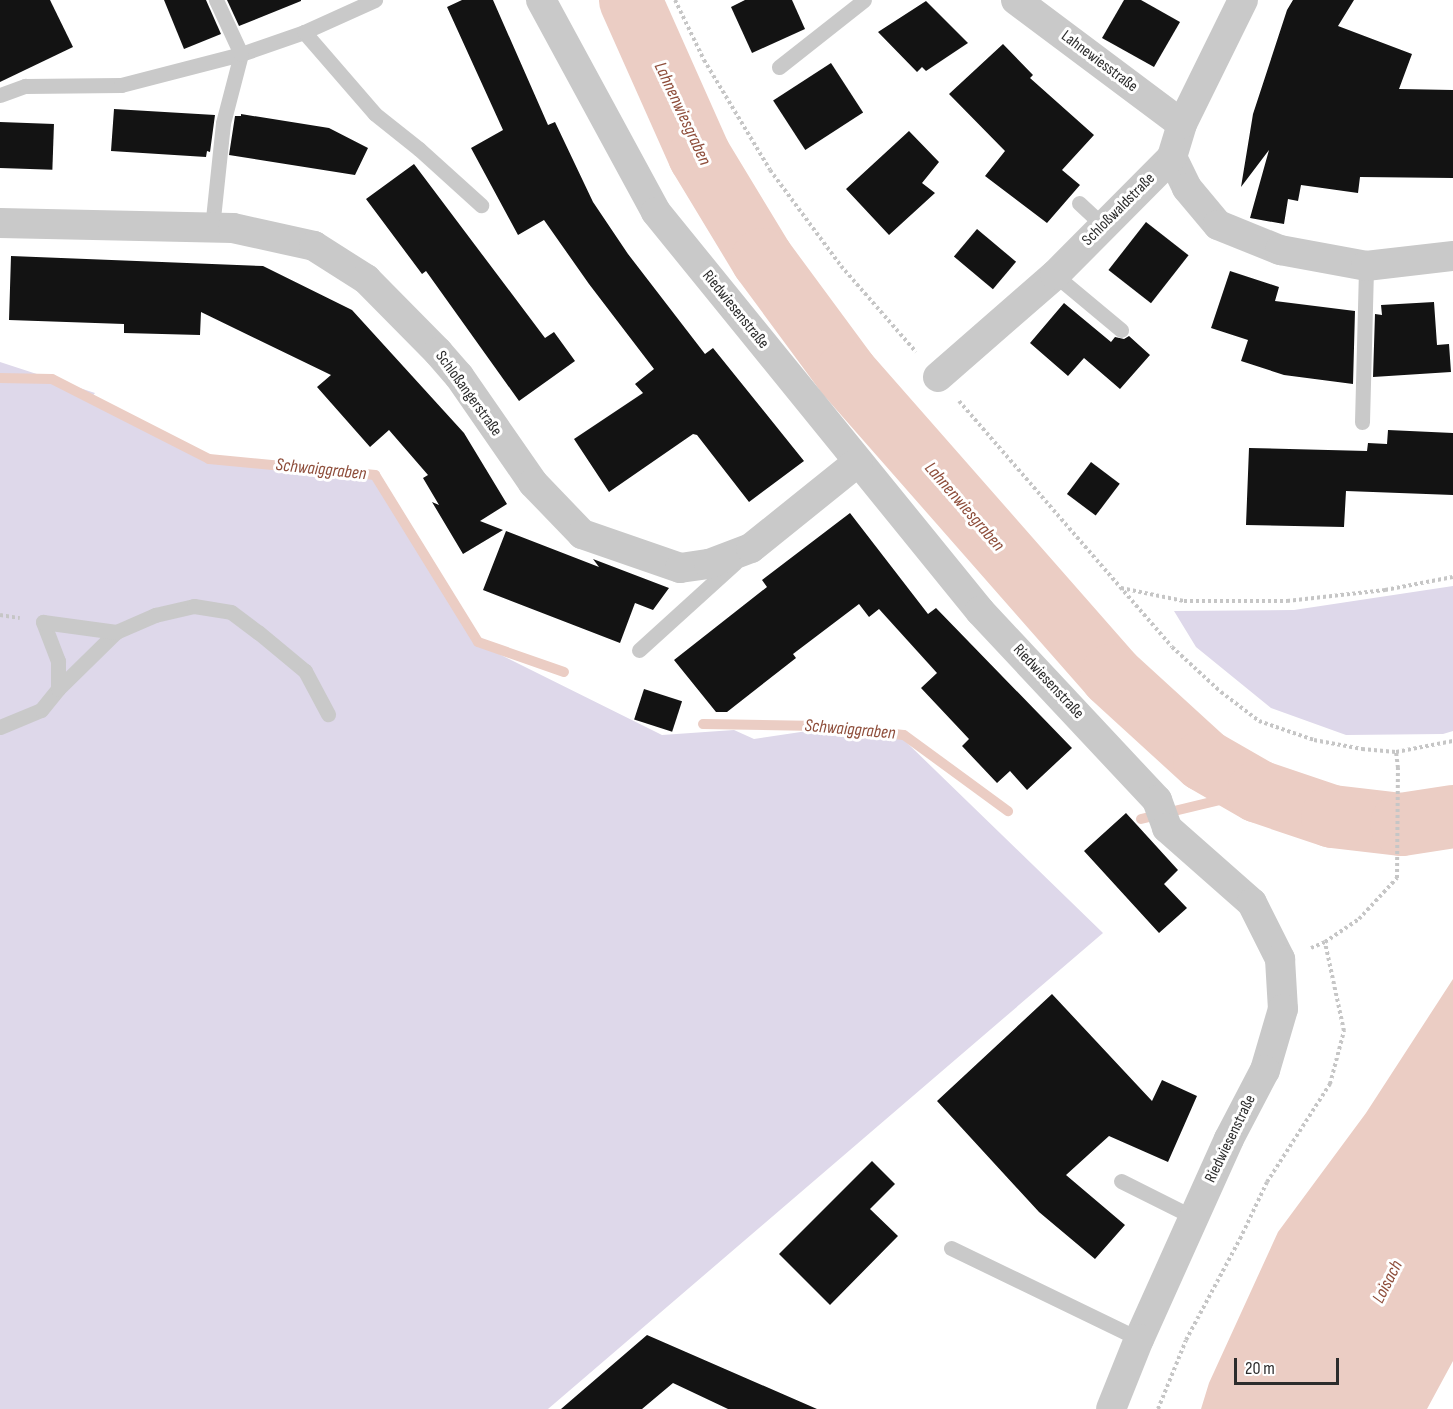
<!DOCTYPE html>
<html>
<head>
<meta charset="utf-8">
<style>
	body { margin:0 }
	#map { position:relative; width:1453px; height:1409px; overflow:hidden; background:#fff; font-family:"Sofia Sans Condensed",sans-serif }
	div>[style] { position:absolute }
	.green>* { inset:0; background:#ded8ea }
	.water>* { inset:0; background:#ebcdc4 }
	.stream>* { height:10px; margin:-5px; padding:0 5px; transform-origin:5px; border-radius:5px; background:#ebcdc4 }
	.river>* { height:63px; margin:-31.5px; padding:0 31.5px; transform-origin:31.5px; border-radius:31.5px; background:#ebcdc4 }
	.building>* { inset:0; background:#131313; transform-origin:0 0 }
	.path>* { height:4px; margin-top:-2px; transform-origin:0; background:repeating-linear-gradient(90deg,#c6c6c6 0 3px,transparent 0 6px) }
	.service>* { height:15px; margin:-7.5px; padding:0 7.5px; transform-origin:7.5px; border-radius:7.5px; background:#c9c9c9 }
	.minor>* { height:30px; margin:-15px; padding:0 15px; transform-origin:15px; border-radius:15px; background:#c9c9c9 }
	span { translate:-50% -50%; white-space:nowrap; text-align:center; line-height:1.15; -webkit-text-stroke:6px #fff; paint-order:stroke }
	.street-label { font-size:16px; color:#2c2c2c }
	.water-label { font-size:18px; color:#8e4d3a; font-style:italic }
	.scale { position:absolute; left:1234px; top:1358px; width:105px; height:27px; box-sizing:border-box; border:3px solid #2c2c2c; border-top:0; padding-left:8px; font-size:18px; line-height:21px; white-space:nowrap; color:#2c2c2c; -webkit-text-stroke:4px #fff; paint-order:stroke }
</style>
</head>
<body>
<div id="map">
	<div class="green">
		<div style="clip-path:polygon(0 362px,95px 393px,90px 399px,209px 461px,374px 477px,477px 643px,662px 735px,734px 730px,754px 739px,821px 729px,902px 738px,1103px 933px,548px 1409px,0 1409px)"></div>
		<div style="clip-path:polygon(1453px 586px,1453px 731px,1443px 734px,1346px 735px,1271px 708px,1196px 647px,1174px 611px,1294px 610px)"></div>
	</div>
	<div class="water">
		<div style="clip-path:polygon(1453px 979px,1453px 1361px,1427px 1409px,1201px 1409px,1209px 1383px,1278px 1232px,1366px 1113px)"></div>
	</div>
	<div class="stream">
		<div style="left:0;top:378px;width:52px;rotate:1.1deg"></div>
		<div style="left:52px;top:379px;width:176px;rotate:27deg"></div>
		<div style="left:209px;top:459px;width:167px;rotate:5.5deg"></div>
		<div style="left:375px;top:475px;width:196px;rotate:58.3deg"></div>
		<div style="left:478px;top:642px;width:91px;rotate:19.2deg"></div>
		<div style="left:703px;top:724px;width:117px;rotate:1deg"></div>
		<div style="left:820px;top:726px;width:84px;rotate:6.1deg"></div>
		<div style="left:904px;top:735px;width:129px;rotate:36.2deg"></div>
		<div style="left:1141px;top:819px;width:120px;rotate:-13.5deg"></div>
	</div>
	<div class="river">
		<div style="left:630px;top:0;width:170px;rotate:66deg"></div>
		<div style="left:699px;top:155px;width:122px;rotate:58.8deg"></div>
		<div style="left:762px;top:259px;width:142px;rotate:53.6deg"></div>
		<div style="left:846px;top:373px;width:402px;rotate:48.7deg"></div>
		<div style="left:1111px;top:675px;width:126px;rotate:42.4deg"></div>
		<div style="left:1204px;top:760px;width:62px;rotate:29.9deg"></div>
		<div style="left:1258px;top:791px;width:78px;rotate:18.7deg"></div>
		<div style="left:1332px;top:816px;width:69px;rotate:6.6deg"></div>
		<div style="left:1401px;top:824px;width:53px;rotate:-8.7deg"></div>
	</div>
	<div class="building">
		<div style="clip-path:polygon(0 0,50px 0,73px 47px,0 82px)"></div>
		<div style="clip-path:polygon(164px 0,206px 0,221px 34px,184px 49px)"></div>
		<div style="clip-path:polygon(227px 0,301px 0,301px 1px,239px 26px)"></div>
		<div style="clip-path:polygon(462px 0,493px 0,548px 125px,555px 122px,593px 202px,628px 254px,705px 354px,713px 348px,804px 461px,749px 502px,697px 435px,693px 434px,609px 492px,574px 439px,643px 393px,635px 384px,654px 369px,589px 284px,544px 220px,518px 235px,471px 148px,503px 130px,447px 7px)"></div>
		<div style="clip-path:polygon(745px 0,792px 0,805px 29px,752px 53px,731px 7px)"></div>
		<div style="clip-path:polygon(1124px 0,1141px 0,1180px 22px,1154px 67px,1102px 38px)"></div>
		<div style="clip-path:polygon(1293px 0,1354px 0,1338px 26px,1412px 54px,1399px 89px,1453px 90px,1453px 178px,1360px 177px,1358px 193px,1301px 185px,1298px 201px,1288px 199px,1284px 224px,1250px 218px,1269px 150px,1241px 187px,1253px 114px,1287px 10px)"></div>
		<div style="clip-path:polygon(926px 1px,968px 43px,926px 71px,922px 67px,917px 72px,878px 32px)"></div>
		<div style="clip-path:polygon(1003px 44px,1033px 75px,1030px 78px,1094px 135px,1062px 170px,1080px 185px,1047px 223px,985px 176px,1005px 151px,949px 94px)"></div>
		<div style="left:831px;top:63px;width:59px;height:69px;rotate:57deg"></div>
		<div style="clip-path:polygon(114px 109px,215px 115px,210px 152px,207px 151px,206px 157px,111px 151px)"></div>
		<div style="clip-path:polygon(241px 114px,329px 128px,368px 148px,355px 175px,229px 155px,235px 116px,241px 116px)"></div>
		<div style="left:0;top:122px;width:54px;height:46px;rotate:2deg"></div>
		<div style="clip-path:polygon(909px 131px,939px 162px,922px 183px,935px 193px,889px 235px,846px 189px)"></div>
		<div style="clip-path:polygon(414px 164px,545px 338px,554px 332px,575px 361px,519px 401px,426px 271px,422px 274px,366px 199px)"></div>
		<div style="left:1146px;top:222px;width:54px;height:61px;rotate:38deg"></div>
		<div style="left:977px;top:229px;width:51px;height:36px;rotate:40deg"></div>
		<div style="clip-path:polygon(11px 256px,263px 266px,352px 310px,464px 433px,507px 504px,480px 521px,503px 530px,463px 554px,432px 502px,439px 505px,423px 478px,428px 475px,389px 430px,370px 447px,317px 387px,331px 375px,201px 312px,200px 335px,124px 333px,124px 324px,9px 320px)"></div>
		<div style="clip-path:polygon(1230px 271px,1279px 287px,1275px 301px,1355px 311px,1353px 384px,1284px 375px,1241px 361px,1248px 340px,1211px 328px)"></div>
		<div style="clip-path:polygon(1434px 302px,1437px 345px,1449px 344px,1451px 372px,1373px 377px,1375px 314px,1382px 315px,1381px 305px)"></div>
		<div style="clip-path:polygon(1064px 303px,1111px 342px,1115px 337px,1124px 339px,1129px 336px,1150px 355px,1120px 389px,1084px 358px,1068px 376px,1030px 343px)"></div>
		<div style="clip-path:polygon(1388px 430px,1453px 433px,1453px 495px,1346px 491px,1344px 527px,1246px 525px,1249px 448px,1367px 451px,1368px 443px,1387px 444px)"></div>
		<div style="left:1091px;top:462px;width:36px;height:40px;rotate:37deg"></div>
		<div style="clip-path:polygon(850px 513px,928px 614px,936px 608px,1072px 748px,1027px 790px,1010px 771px,997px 783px,962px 746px,969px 739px,921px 688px,937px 673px,879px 609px,869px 617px,859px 604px,793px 654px,796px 658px,727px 712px,716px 712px,674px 660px,767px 587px,762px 580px)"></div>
		<div style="clip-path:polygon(506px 531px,599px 567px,593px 559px,669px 588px,653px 610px,635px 603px,620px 643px,483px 590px)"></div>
		<div style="left:644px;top:689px;width:40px;height:32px;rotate:18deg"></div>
		<div style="clip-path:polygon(1126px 813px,1178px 870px,1164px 884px,1187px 908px,1159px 933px,1084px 851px)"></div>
		<div style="clip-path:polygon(1052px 994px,1152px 1101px,1162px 1080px,1197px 1096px,1168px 1162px,1109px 1136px,1066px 1175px,1125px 1225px,1095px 1259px,1039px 1212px,937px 1101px)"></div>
		<div style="clip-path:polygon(872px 1161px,895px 1184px,870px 1209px,898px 1236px,830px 1305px,779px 1254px)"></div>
		<div style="clip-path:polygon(647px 1335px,817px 1409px,728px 1409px,673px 1383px,642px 1409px,561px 1409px)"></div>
	</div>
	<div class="path">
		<div style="left:675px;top:0;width:67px;rotate:64.2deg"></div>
		<div style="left:704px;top:60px;width:128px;rotate:59deg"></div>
		<div style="left:770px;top:170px;width:119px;rotate:53.5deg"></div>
		<div style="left:841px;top:266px;width:114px;rotate:48.9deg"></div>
		<div style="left:959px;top:401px;width:325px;rotate:49.1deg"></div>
		<div style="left:1172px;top:647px;width:67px;rotate:42.6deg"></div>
		<div style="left:1221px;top:692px;width:48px;rotate:37.3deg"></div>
		<div style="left:1259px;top:721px;width:58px;rotate:19.1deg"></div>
		<div style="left:1314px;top:740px;width:49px;rotate:10.6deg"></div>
		<div style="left:1362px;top:749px;width:34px;rotate:5deg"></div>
		<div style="left:1396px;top:752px;width:58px;rotate:-10.9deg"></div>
		<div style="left:1121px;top:588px;width:64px;rotate:11.7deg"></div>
		<div style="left:1184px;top:601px;width:103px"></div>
		<div style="left:1287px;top:601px;width:99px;rotate:-6.4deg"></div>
		<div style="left:1385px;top:590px;width:69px;rotate:-10.8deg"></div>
		<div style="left:0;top:615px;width:20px;rotate:9deg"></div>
		<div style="left:1311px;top:948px;width:15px;rotate:-23deg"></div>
		<div style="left:1325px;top:942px;width:41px;rotate:-34.1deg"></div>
		<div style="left:1359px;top:919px;width:56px;rotate:-47.2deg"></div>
		<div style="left:1397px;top:878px;width:110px;rotate:-89.5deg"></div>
		<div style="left:1398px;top:768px;width:16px;rotate:-97deg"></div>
		<div style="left:1158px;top:1409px;width:74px;rotate:-67.9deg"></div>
		<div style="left:1186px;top:1340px;width:115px;rotate:-61.9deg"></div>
		<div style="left:1240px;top:1239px;width:63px;rotate:-64.7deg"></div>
		<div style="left:1267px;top:1182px;width:117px;rotate:-57.3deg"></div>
		<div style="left:1330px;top:1084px;width:55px;rotate:-75.2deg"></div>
		<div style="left:1344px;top:1031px;width:91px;rotate:-102.1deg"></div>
	</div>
	<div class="service">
		<div style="left:304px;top:32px;width:108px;rotate:49.1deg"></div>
		<div style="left:375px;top:114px;width:56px;rotate:38.5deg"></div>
		<div style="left:419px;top:149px;width:84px;rotate:42.1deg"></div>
		<div style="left:779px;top:67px;width:108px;rotate:-38.2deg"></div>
		<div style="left:0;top:95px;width:27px;rotate:-20deg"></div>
		<div style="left:25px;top:86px;width:96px;rotate:-0.6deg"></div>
		<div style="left:121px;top:85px;width:124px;rotate:-14.5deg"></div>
		<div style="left:241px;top:54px;width:67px;rotate:-19.2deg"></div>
		<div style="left:304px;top:32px;width:78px;rotate:-24.3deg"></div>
		<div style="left:1079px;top:203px;width:33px;rotate:43deg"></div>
		<div style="left:212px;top:228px;width:106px;rotate:-84deg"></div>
		<div style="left:223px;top:123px;width:71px;rotate:-75.4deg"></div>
		<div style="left:241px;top:54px;width:60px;rotate:-114.8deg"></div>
		<div style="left:1055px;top:275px;width:86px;rotate:39.8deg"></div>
		<div style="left:1362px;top:422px;width:156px;rotate:-88.5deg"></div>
		<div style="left:639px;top:650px;width:130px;rotate:-42.2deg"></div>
		<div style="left:58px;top:689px;width:81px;rotate:-44.5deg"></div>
		<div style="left:116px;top:632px;width:43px;rotate:-23.6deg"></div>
		<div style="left:155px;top:615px;width:40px;rotate:-13deg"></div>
		<div style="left:194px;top:606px;width:37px;rotate:9deg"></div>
		<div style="left:231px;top:612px;width:34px;rotate:37deg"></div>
		<div style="left:258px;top:632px;width:61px;rotate:39.7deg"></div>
		<div style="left:305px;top:671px;width:49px;rotate:61.9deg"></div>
		<div style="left:0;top:727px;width:44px;rotate:-22.5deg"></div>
		<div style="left:41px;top:710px;width:27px;rotate:-51deg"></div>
		<div style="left:58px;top:689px;width:28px;rotate:-90deg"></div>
		<div style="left:58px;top:661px;width:42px;rotate:-111deg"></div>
		<div style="left:43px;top:622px;width:74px;rotate:7.8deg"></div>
		<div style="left:1121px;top:1181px;width:74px;rotate:26.6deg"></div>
		<div style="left:1187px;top:1214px;width:8px;rotate:40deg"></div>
		<div style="left:951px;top:1248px;width:209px;rotate:25.8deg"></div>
	</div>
	<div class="minor">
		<div style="left:541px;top:0;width:241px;rotate:61.5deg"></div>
		<div style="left:656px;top:212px;width:514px;rotate:50.92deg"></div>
		<div style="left:980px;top:611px;width:259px;rotate:46.9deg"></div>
		<div style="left:1157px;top:800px;width:30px;rotate:70deg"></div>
		<div style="left:1167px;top:828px;width:113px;rotate:41.4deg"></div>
		<div style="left:1252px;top:903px;width:63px;rotate:63.4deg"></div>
		<div style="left:1280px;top:959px;width:50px;rotate:86.6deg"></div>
		<div style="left:1283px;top:1009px;width:64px;rotate:106.4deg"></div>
		<div style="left:1265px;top:1070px;width:78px;rotate:117.6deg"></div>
		<div style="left:1229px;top:1139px;width:219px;rotate:114.2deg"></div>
		<div style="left:1139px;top:1339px;width:75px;rotate:111.8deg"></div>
		<div style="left:1016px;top:0;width:207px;rotate:36.8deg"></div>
		<div style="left:1172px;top:157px;width:34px;rotate:64deg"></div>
		<div style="left:1187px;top:188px;width:48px;rotate:50deg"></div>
		<div style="left:1218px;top:225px;width:67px;rotate:22deg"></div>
		<div style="left:1280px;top:250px;width:87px;rotate:10.5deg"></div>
		<div style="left:1366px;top:266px;width:88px;rotate:-6.6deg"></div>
		<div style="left:0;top:223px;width:233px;rotate:1.2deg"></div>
		<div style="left:233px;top:228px;width:83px;rotate:12.5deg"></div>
		<div style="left:314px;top:246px;width:62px;rotate:32.4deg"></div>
		<div style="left:366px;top:279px;width:103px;rotate:45.4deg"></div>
		<div style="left:438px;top:352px;width:32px;rotate:49deg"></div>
		<div style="left:459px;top:376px;width:130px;rotate:55.3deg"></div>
		<div style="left:533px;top:483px;width:71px;rotate:46.1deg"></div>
		<div style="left:582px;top:534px;width:104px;rotate:19.1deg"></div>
		<div style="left:680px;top:568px;width:29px;rotate:-8deg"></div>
		<div style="left:709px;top:564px;width:45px;rotate:-20.9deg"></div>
		<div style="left:751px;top:548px;width:137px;rotate:-38.8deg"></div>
		<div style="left:938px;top:377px;width:155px;rotate:-41.1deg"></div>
		<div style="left:1055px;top:275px;width:166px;rotate:-45.2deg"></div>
		<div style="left:1172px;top:157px;width:34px;rotate:-73deg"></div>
		<div style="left:1182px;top:124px;width:138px;rotate:-63.8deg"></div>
	</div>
	<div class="street-label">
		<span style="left:1099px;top:62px;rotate:37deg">Lahnewiesstraße</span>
		<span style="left:1119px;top:210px;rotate:-45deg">Schloßwaldstraße</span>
		<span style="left:735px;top:310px;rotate:51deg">Riedwiesenstraße</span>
		<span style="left:468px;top:394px;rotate:54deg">Schloßangerstraße</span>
		<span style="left:1048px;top:682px;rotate:47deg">Riedwiesenstraße</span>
		<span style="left:1231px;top:1139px;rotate:-64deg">Riedwiesenstraße</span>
	</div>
	<div class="water-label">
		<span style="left:682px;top:114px;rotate:65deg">Lahnenwiesgraben</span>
		<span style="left:321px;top:470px;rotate:6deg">Schwaiggraben</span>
		<span style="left:964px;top:507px;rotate:49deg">Lahnenwiesgraben</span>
		<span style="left:850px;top:730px;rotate:5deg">Schwaiggraben</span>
		<span style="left:1388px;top:1282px;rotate:-63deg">Loisach</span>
	</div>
	<div class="scale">20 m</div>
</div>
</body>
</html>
